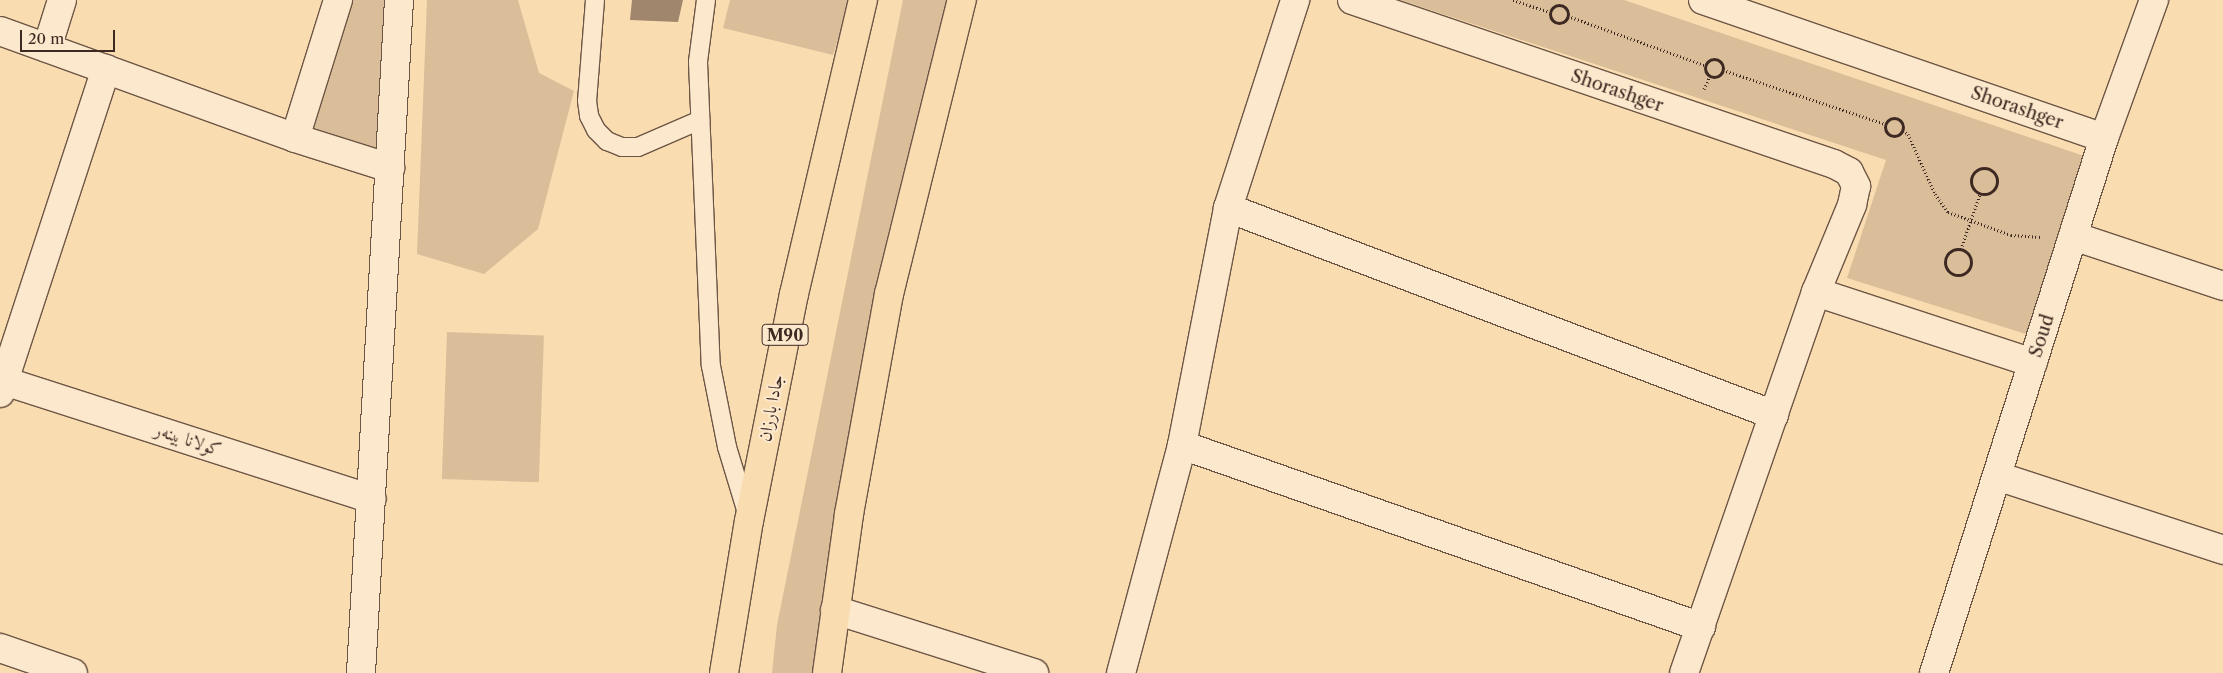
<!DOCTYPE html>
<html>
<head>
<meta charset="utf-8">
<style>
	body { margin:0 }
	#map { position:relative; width:2223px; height:673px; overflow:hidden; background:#fadcb1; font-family:"Libre Caslon Text",Amiri,serif }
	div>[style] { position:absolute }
	.green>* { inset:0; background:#dabe99; transform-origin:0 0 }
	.building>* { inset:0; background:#a0866c }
	.path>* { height:3px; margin-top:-1.5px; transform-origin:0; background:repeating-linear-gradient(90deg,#3e2922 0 1px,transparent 0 3.5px) }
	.path>.ring { margin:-1.5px; padding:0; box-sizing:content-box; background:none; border:3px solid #3e2922; border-radius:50% }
	.roads { filter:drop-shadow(1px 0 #6d5646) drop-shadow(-1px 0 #6d5646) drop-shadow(0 1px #6d5646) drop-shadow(0 -1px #6d5646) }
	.lane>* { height:18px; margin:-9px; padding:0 9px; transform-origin:9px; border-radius:9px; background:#fce8cc }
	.street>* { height:28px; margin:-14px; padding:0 14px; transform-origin:14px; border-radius:14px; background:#fce8cc }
	.secondary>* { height:28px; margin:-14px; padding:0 14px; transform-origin:14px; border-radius:14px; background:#fce8cc }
	.highway>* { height:28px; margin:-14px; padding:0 14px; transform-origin:14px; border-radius:14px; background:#fadcb1 }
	span { translate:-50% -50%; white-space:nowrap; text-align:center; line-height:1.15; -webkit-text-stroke:4px #fce8cc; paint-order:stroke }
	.shield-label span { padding:1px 4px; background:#fce8cc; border:1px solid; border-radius:4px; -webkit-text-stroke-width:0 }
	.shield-label { font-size:16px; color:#3e2922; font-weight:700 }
	.street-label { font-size:18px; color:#3e2922 }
	.scale { position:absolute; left:20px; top:30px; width:95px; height:22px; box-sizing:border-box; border:2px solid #3e2922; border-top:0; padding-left:6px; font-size:15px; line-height:18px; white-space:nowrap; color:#3e2922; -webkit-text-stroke:4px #fce8cc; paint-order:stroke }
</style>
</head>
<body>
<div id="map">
	<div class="green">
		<div style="clip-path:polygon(338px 0,399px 0,390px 168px,295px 138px)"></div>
		<div style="clip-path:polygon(427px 0,518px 0,539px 73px,574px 91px,538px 229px,484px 274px,417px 254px)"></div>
		<div style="clip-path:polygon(730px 0,850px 0,833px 55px,723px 28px)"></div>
		<div style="clip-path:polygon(903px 0,947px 0,883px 255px,812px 673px,772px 673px,777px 625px)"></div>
		<div style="clip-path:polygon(1400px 0,1624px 0,2087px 157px,2029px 335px,1847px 278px,1886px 160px)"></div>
		<div style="left:447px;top:332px;width:97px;height:147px;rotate:2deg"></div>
	</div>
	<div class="building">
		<div style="clip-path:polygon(632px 0,683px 0,678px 22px,630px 20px)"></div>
	</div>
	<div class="path">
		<div style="left:1513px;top:0;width:38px;rotate:18deg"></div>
		<div class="ring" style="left:1550px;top:5px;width:15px;height:15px"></div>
		<div style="left:1568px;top:16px;width:145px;rotate:19.8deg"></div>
		<div class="ring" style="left:1705px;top:59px;width:15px;height:15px"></div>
		<div style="left:1723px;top:70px;width:171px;rotate:18.4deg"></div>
		<div style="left:1704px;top:89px;width:14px;rotate:-65deg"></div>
		<div class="ring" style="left:1885px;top:118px;width:15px;height:15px"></div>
		<div style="left:1903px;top:130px;width:6px;rotate:39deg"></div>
		<div style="left:1908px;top:134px;width:66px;rotate:65.8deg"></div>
		<div style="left:1935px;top:194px;width:22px;rotate:54deg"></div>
		<div style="left:1948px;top:212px;width:67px;rotate:20.1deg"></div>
		<div style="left:2011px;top:235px;width:30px;rotate:4deg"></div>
		<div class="ring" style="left:1971px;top:168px;width:23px;height:23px"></div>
		<div class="ring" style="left:1945px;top:249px;width:23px;height:23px"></div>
		<div style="left:1961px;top:249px;width:58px;rotate:-70.9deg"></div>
	</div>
	<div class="roads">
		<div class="lane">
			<div style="left:595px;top:0;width:101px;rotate:94.5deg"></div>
			<div style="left:587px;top:101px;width:15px;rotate:82deg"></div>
			<div style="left:589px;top:116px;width:16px;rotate:63deg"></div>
			<div style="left:596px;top:130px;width:16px;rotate:45deg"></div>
			<div style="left:607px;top:141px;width:16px;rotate:22deg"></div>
			<div style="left:622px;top:147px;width:16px"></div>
			<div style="left:638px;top:147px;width:68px;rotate:-23.5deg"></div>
			<div style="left:706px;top:0;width:63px;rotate:97.4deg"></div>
			<div style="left:698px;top:62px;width:304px;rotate:87.6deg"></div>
			<div style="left:711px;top:366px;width:83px;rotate:78.8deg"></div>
			<div style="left:727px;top:447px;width:72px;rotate:73.1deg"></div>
		</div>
		<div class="street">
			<div style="left:1352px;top:0;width:509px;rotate:18.79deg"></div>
			<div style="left:1834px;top:164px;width:17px;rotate:28deg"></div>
			<div style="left:1849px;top:172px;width:16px;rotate:63deg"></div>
			<div style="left:1856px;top:186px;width:19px;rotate:102deg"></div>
			<div style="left:1852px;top:205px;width:94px;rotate:112.5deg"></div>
			<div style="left:1816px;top:292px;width:403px;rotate:109.1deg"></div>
			<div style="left:1703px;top:0;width:424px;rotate:19deg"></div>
			<div style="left:0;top:31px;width:314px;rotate:19.9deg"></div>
			<div style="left:295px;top:138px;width:100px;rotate:17.5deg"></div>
			<div style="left:47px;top:48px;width:50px;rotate:-72.6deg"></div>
			<div style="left:295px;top:138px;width:145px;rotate:-72.7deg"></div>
			<div style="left:1228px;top:208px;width:584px;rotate:20.76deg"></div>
			<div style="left:2073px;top:236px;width:158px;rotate:18.4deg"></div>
			<div style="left:1816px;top:292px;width:228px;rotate:18.1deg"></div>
			<div style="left:4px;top:381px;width:386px;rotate:17.8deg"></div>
			<div style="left:0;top:393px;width:341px;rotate:-71.9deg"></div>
			<div style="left:1182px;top:445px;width:550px;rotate:19.32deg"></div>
			<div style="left:1997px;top:476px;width:238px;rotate:18.1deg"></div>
			<div style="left:835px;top:610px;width:209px;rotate:17.6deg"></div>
			<div style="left:361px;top:673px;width:674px;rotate:-86.77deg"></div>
			<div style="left:1121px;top:673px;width:236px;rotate:-75deg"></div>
			<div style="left:1182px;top:445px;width:241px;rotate:-79deg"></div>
			<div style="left:1228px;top:208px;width:219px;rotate:-72.1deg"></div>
			<div style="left:1934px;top:673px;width:561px;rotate:-72.37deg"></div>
			<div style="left:2104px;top:138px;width:147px;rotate:-70.1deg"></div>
		</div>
		<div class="secondary">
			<div style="left:0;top:648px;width:77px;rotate:18.9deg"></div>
		</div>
		<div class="highway">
			<div style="left:724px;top:673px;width:154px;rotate:-80.7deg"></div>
			<div style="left:749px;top:521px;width:231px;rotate:-78.8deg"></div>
			<div style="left:794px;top:294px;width:302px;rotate:-76.8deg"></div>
			<div style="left:827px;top:673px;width:161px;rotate:-82.1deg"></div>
			<div style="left:849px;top:514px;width:224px;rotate:-79.7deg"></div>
			<div style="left:889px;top:294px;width:303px;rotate:-76.1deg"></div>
		</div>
	</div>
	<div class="shield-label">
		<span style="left:785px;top:335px">M90</span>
	</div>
	<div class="street-label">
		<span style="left:1617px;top:91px;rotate:19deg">Shorashger</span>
		<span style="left:2017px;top:108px;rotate:19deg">Shorashger</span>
		<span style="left:2042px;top:336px;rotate:-72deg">Soud</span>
		<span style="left:771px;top:408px;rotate:-79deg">جادا بارزان</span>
		<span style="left:188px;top:440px;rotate:18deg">كولانا بینه‌ر</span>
	</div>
	<div class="scale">20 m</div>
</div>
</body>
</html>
